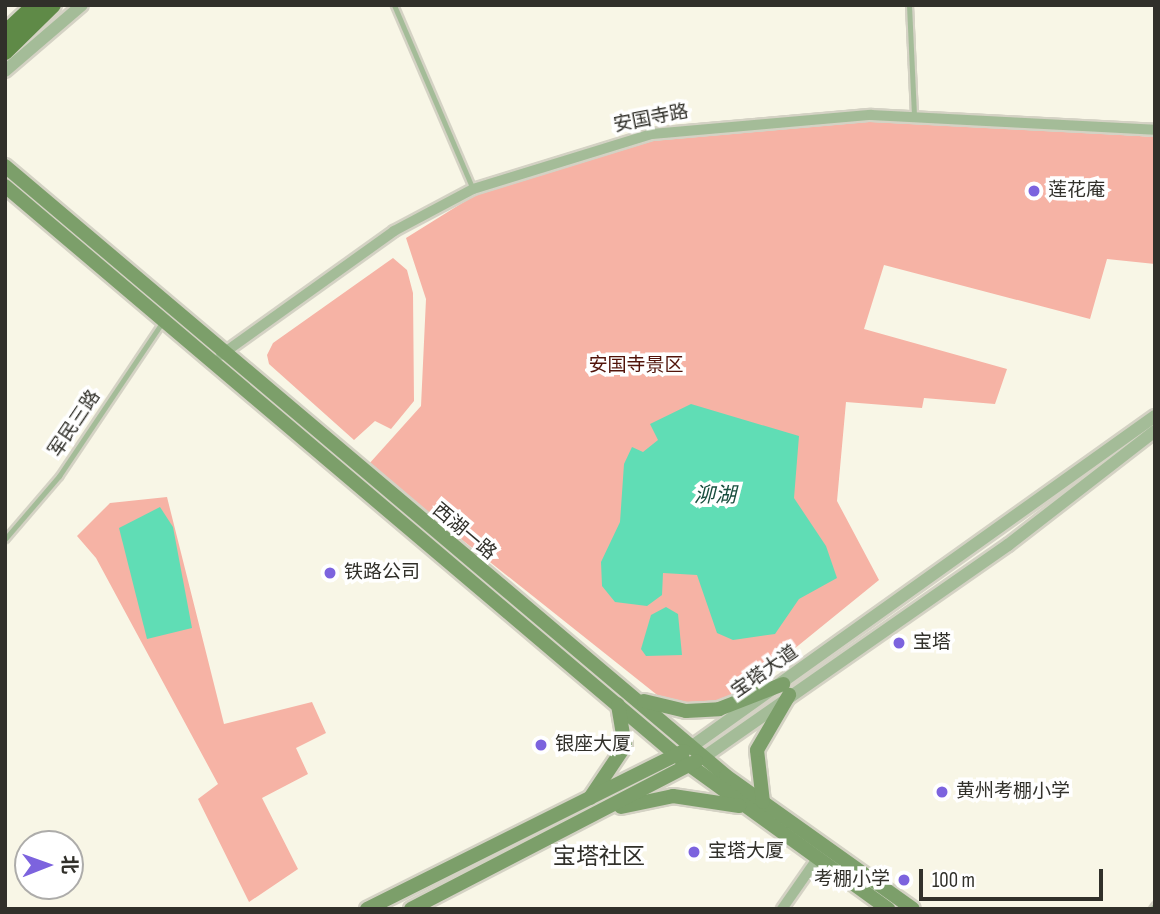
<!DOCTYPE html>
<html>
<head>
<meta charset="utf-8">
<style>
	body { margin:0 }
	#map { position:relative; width:1160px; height:914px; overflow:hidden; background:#f8f6e6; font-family:"Sofia Sans Condensed","Noto Sans SC",sans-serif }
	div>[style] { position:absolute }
	.green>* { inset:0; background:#f6b3a5 }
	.water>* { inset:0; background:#60ddb5 }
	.roads { filter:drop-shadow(2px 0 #d4d2c4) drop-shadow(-2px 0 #d4d2c4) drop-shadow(0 2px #d4d2c4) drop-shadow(0 -2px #d4d2c4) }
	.service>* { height:5px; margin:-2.5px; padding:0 2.5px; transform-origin:2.5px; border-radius:2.5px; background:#a4bc98 }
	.minor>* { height:10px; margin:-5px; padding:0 5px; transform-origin:5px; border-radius:5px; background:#a4bc98 }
	.tertiary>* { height:12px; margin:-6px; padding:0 6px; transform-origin:6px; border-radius:6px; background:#a4bc98 }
	.secondary>* { height:14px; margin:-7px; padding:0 7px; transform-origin:7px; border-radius:7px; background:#7c9f6a }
	.primary>* { height:16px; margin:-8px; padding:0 8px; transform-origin:8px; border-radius:8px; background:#5f8a47 }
	.dots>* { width:19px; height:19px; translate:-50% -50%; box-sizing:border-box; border:4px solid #fff; border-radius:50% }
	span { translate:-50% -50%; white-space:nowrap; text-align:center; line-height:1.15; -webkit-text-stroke:7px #fff; paint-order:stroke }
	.street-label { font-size:19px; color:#31302a }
	.poi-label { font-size:19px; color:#31302a }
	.left { translate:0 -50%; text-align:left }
	.right { translate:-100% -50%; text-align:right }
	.park-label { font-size:19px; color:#51140a }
	.water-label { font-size:21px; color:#184d3d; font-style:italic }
	.quarter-label { font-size:23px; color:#31302a }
	.frame { position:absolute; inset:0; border:7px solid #31302a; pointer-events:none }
	.north { position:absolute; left:14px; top:830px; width:70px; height:70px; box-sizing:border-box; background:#fff; border:2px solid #adacaa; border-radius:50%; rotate:89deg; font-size:19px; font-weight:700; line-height:28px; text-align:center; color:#31302a }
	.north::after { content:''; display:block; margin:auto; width:24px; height:32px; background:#7c63de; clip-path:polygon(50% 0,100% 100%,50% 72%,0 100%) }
	.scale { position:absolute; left:919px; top:869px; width:184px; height:32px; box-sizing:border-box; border:4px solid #31302a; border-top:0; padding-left:9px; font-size:21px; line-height:24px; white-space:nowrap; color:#31302a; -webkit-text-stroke:5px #fff; paint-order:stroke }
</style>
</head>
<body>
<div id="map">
	<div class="green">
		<div style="clip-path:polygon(869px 119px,1155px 137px,1155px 264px,1107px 259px,1090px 319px,884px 265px,864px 329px,1007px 369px,995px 404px,924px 398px,922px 408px,846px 402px,837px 501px,879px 580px,736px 696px,699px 705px,666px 702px,368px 465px,421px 406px,426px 299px,406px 238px,475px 195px,540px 169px,656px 139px)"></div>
		<div style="clip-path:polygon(393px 258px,407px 270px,413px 293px,414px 401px,391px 429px,375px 421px,354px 440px,269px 364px,267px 355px,273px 343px)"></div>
		<div style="clip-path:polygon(167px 497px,224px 724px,312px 702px,326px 733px,296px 748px,308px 774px,262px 798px,298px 869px,249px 902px,198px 799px,218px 784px,96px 558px,77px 536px,110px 503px)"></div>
	</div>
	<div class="water">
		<div style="clip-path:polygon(691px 404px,799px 436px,794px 498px,826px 546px,837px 578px,799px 599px,775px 634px,733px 640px,717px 633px,697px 575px,663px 573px,662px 595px,647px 606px,615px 602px,602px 586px,601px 562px,620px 522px,624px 464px,632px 447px,643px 452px,658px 440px,650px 424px)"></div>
		<div style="clip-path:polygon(160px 507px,173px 527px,192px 628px,147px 639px,119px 528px)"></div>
		<div style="clip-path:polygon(666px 607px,678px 614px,682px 655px,646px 656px,641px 649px,651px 615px)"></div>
	</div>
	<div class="roads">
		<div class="service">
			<div style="left:394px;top:5px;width:200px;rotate:66.8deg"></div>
			<div style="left:909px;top:5px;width:111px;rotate:87.4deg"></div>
			<div style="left:5px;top:539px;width:83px;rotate:-49.4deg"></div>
			<div style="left:59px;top:476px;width:187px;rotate:-56.1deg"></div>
			<div style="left:1152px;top:909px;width:5px;rotate:-53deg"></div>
		</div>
		<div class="minor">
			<div style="left:221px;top:355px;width:213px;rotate:-35.6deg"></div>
			<div style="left:394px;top:231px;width:89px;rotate:-28deg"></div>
			<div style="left:473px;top:189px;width:187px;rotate:-17.1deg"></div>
			<div style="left:652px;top:134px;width:220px;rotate:-5deg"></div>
			<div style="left:871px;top:115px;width:284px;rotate:3deg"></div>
			<div style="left:782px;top:909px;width:61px;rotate:-55deg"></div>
		</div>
		<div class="tertiary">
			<div style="left:5px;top:71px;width:101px;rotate:-40.6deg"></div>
			<div style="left:691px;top:747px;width:570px;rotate:-35.5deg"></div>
			<div style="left:704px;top:757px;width:371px;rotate:-34.9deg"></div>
			<div style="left:1008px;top:545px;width:186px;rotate:-37.8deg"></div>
		</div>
		<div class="secondary">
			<div style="left:5px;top:166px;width:944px;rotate:40.23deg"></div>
			<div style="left:726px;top:776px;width:229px;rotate:35.4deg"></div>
			<div style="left:5px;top:186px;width:886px;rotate:40.29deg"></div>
			<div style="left:681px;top:759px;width:256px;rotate:35.9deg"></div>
			<div style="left:644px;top:701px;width:43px;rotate:13.4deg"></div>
			<div style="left:686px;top:711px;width:33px;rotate:-3deg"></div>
			<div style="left:719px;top:709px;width:69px;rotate:-21.3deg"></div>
			<div style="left:590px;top:798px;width:63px;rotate:-56.1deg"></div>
			<div style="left:625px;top:746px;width:42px;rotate:-99.7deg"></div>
			<div style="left:763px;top:802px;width:52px;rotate:-96.6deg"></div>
			<div style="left:757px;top:750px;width:64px;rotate:-59.8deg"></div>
			<div style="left:621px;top:807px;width:53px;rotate:-11.9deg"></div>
			<div style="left:673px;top:796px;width:67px;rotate:8.6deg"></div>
			<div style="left:367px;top:909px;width:354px;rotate:-26.5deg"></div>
			<div style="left:411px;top:909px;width:321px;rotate:-27.4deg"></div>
		</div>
		<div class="primary">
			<div style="left:5px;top:33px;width:41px;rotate:-43deg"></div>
			<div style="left:5px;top:52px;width:67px;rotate:-44.4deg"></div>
		</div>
	</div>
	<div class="dots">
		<div style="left:1034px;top:191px;background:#7c63de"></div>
		<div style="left:330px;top:573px;background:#7c63de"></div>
		<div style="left:899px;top:643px;background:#7c63de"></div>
		<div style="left:541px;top:745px;background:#7c63de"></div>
		<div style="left:942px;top:792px;background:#7c63de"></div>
		<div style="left:694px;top:852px;background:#7c63de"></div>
		<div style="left:904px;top:880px;background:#7c63de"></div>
	</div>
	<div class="street-label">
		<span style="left:651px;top:119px;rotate:-11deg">安国寺路</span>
		<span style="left:75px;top:424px;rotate:-56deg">军民三路</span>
		<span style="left:464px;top:532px;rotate:40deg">西湖一路</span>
		<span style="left:765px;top:672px;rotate:-35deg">宝塔大道</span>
	</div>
	<div class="poi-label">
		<span class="left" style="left:1048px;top:191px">莲花庵</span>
		<span class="left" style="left:344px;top:573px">铁路公司</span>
		<span class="left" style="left:913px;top:643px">宝塔</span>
		<span class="left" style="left:555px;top:745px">银座大厦</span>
		<span class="left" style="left:956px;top:792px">黄州考棚小学</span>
		<span class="left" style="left:708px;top:852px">宝塔大厦</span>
		<span class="right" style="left:890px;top:880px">考棚小学</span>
	</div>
	<div class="park-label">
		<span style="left:636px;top:366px">安国寺景区</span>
	</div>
	<div class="water-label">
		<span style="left:715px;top:496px">泖湖</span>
	</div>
	<div class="quarter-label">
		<span style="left:599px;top:857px">宝塔社区</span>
	</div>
	<div class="frame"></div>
	<div class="north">北</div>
	<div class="scale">100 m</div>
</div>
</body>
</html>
